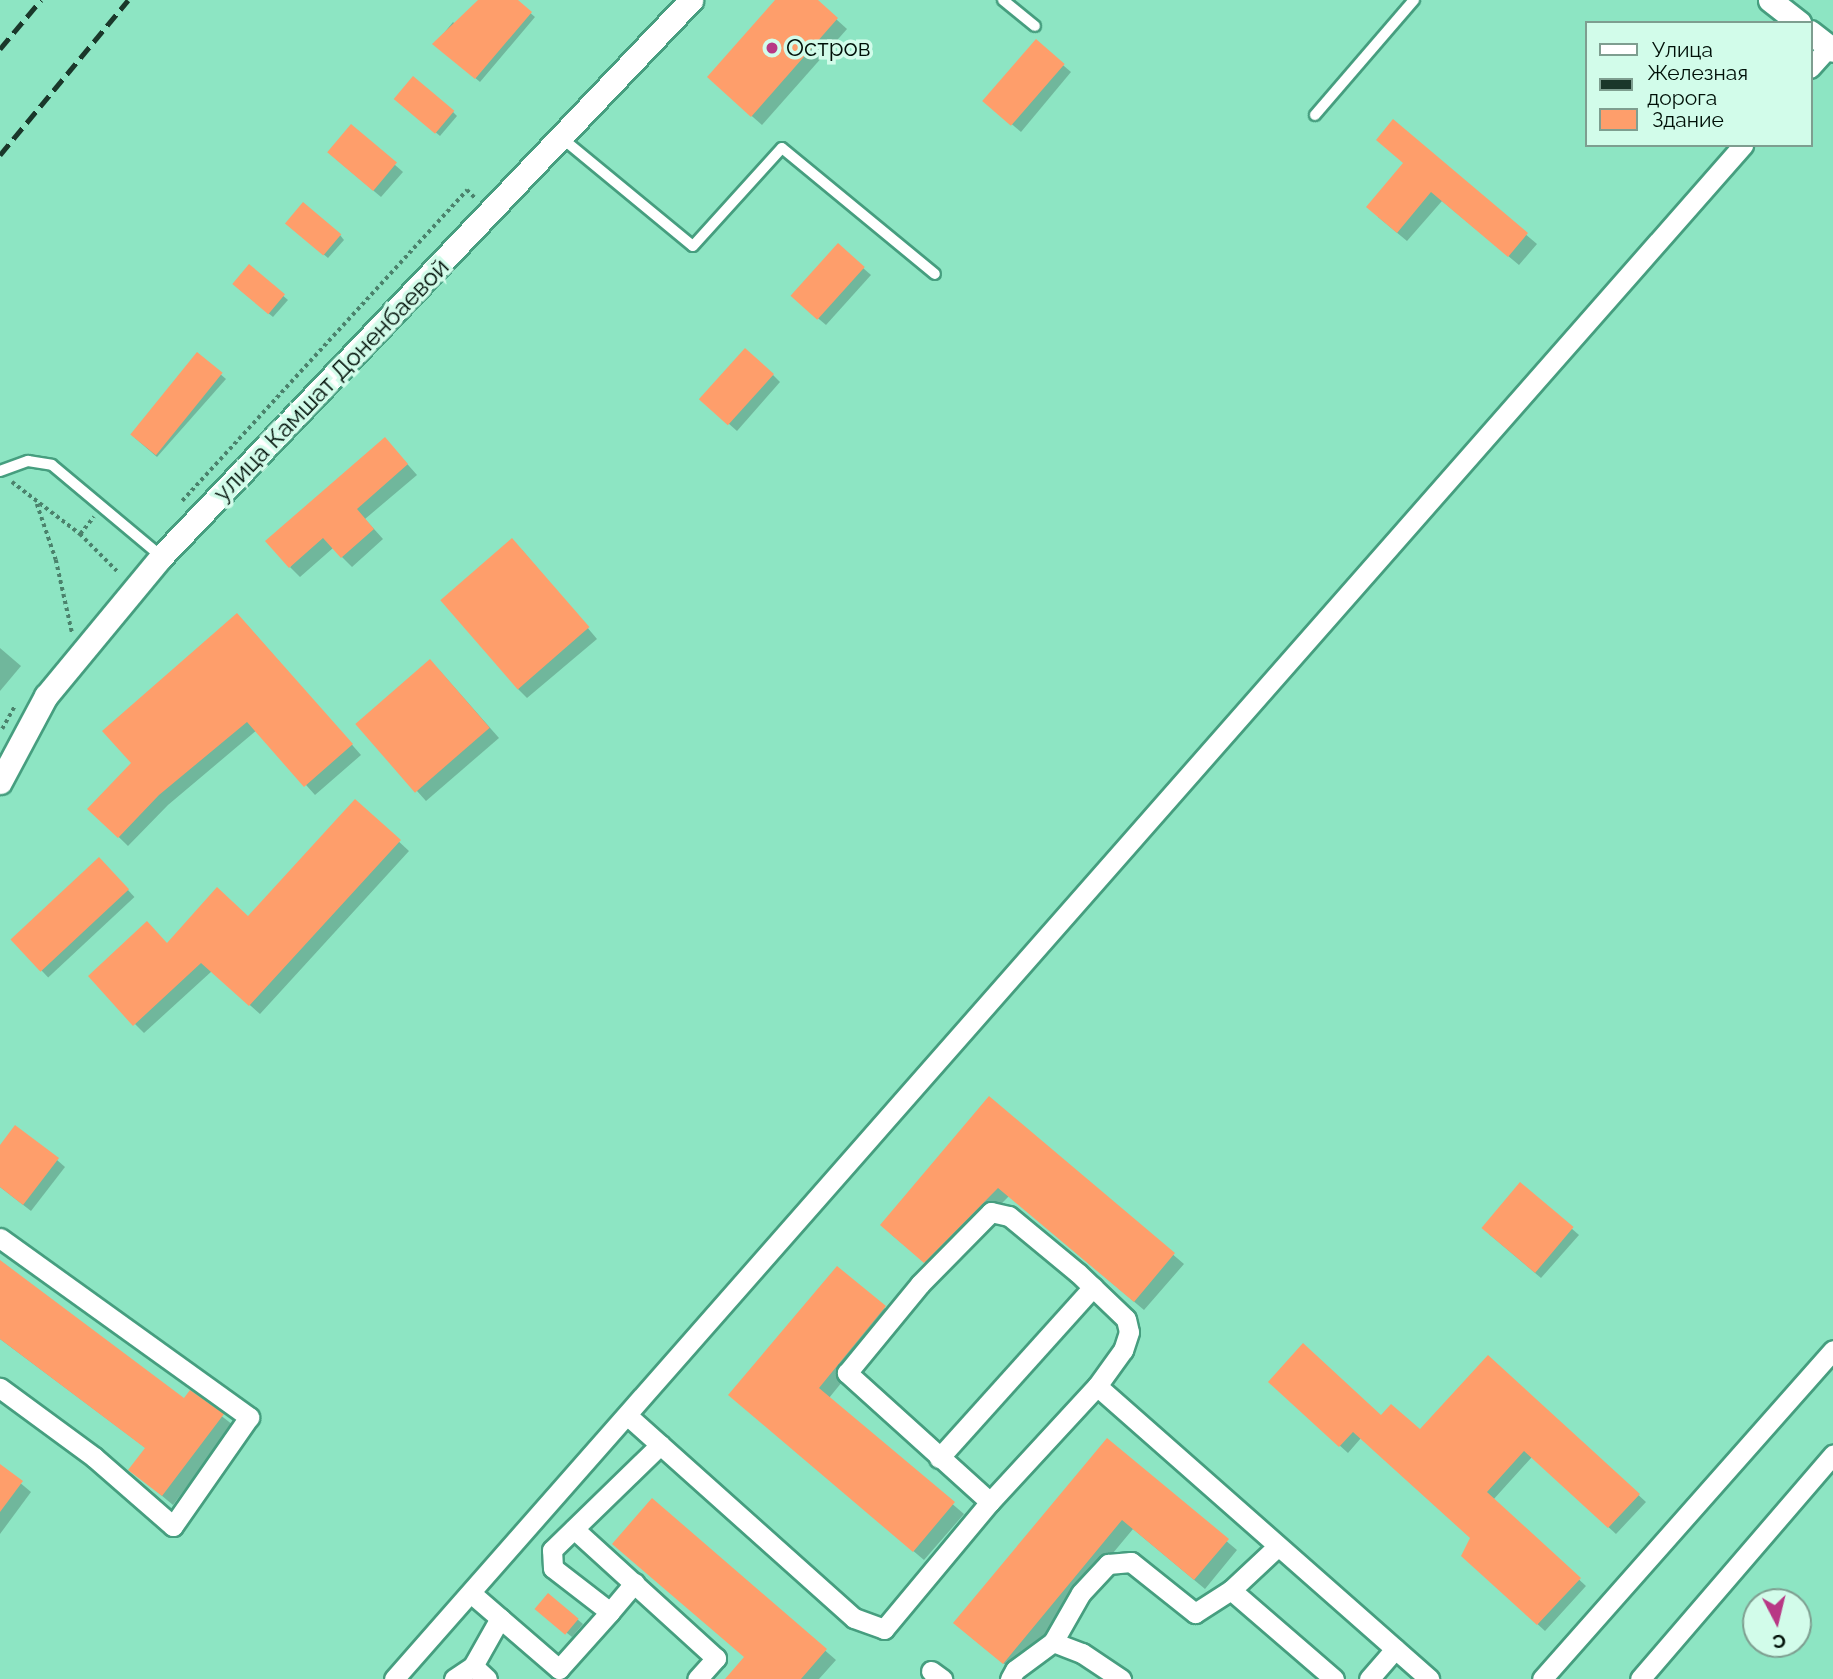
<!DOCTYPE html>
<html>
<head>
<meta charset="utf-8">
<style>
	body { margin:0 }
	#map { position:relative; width:1833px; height:1679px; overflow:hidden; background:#8de5c3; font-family:Raleway,sans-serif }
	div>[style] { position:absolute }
	.shadow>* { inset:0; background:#0003; transform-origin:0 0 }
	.building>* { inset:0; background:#fe9e6b; transform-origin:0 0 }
	.path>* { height:3.5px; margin-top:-1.75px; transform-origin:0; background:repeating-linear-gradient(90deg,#4b826c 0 3.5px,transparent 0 7px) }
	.roads { filter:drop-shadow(2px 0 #469e7f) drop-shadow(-2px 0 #469e7f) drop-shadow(0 2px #469e7f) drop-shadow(0 -2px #469e7f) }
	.service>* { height:10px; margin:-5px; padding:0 5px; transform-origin:5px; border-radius:5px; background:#fff }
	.minor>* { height:19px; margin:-9.5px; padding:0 9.5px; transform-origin:9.5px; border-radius:9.5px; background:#fff }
	.tertiary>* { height:23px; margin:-11.5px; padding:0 11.5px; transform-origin:11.5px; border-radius:11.5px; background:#fff }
	.rail>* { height:5px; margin-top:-2.5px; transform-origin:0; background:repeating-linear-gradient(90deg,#1a372a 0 14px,transparent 0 21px) }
	.dots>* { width:19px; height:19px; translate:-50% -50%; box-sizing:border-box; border:4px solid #d2fcea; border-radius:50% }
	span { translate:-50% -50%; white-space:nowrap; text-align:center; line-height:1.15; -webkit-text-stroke:7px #d2fcea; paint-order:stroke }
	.poi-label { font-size:24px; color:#001008 }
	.left { translate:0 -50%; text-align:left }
	.street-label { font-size:24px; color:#001008 }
	.legend { position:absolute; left:1585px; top:21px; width:228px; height:126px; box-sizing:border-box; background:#d2fcea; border:2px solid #7e9e90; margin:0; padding:9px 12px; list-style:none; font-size:21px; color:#001008 }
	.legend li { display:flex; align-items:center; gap:14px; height:35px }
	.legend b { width:35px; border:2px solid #7e9e90 }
	.north { position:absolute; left:1742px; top:1588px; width:70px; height:70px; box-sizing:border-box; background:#d2fcea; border:2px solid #7e9e90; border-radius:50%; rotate:173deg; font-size:19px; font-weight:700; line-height:28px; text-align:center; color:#001008 }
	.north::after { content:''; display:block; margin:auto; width:24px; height:32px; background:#b83885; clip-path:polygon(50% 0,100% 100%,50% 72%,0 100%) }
</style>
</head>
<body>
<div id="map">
	<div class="shadow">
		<div style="clip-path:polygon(481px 0,515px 0,535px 17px,480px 82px,435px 44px,453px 22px,458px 27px)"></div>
		<div style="clip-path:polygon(778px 0,815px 0,847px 29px,762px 125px,719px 87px)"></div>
		<div style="clip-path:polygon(1036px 42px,1071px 72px,1021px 132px,993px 108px)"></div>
		<div style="clip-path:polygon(401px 103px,453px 112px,457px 116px,440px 136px)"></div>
		<div style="clip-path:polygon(1393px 122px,1537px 244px,1519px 265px,1442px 201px,1407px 241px,1378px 217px,1405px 164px)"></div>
		<div style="clip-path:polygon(351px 126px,403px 172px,381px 197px,336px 159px)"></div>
		<div style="clip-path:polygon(291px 227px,340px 235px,344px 240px,328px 258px)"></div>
		<div style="clip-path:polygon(249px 267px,288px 300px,273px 317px,239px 289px)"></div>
		<div style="clip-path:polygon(863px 268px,871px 275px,826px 325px,800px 303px)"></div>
		<div style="clip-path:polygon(197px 354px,226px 379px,157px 457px,135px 438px)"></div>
		<div style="clip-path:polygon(773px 375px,780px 382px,737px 431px,709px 406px)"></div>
		<div style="clip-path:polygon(394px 449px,417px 475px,365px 519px,383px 539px,352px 567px,333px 548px,300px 577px,290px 567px)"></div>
		<div style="clip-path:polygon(522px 550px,597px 639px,527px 698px,517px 688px)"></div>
		<div style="clip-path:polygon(247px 625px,361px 755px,315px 795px,257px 730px,168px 805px,128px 846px,90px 809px,133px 763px)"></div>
		<div style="clip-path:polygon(0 648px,21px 666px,0 691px)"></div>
		<div style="clip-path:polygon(440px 671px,499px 738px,426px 801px,357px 724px)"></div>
		<div style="clip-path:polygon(355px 801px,409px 851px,260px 1014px,212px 971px,144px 1033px,135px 1024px,167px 945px,248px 918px)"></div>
		<div style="left:99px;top:859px;width:52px;height:118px;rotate:47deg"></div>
		<div style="clip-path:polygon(990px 1099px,1184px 1264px,1144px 1310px,1009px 1196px,935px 1271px,892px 1235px)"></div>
		<div style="clip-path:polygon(0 1148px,57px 1160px,65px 1167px,31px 1211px,0 1187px)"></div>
		<div style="clip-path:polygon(1571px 1228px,1579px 1235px,1541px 1278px,1489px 1234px)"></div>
		<div style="clip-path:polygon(0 1263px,184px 1401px,191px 1392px,233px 1425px,173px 1505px,131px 1470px,147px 1449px,0 1339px)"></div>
		<div style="clip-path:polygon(885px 1308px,894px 1318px,829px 1398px,964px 1514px,924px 1560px,740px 1404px)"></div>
		<div style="clip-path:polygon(1488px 1357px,1646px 1502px,1616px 1534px,1532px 1457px,1493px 1500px,1586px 1586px,1545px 1631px,1471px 1563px,1472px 1539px,1361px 1438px,1348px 1453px,1277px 1389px,1420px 1432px)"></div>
		<div style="clip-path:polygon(1107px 1441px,1237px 1550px,1205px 1589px,1133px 1529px,1014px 1672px,966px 1633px)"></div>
		<div style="clip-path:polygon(0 1466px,31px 1492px,0 1534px)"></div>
		<div style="clip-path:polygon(652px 1500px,836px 1660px,819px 1679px,727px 1679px,746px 1658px)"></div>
		<div style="clip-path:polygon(548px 1595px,583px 1624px,572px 1637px,542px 1613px)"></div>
	</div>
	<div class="building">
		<div style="clip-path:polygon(478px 0,518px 0,532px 12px,475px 79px,432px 44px)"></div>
		<div style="clip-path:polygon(775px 0,818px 0,838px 18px,751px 117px,707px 77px)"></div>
		<div style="left:1036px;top:39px;width:38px;height:82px;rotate:41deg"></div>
		<div style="left:413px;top:76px;width:54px;height:30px;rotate:40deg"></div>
		<div style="clip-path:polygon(1393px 119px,1528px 233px,1508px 257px,1431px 192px,1397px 233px,1366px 207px,1403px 163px,1376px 140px)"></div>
		<div style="left:351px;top:124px;width:60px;height:37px;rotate:40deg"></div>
		<div style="left:303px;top:202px;width:50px;height:28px;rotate:40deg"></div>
		<div style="left:838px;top:243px;width:36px;height:71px;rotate:42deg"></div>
		<div style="left:249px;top:264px;width:47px;height:26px;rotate:40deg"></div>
		<div style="left:745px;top:348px;width:39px;height:69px;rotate:42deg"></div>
		<div style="left:197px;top:352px;width:33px;height:106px;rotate:39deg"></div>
		<div style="clip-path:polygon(385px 437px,408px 464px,357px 509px,374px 529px,341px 558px,323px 538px,289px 568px,265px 541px)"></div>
		<div style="left:512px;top:538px;width:118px;height:95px;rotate:49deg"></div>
		<div style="clip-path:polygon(237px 613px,353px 744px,304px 787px,247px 722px,159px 795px,118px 838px,87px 809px,131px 763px,102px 731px)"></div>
		<div style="left:430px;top:659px;width:91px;height:99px;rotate:49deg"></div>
		<div style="clip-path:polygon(355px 799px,401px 840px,249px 1006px,201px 963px,133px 1026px,88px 976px,147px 921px,167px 943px,217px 887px,248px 916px)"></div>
		<div style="left:99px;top:857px;width:44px;height:121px;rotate:47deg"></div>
		<div style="clip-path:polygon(989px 1096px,1175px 1253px,1134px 1302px,998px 1188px,924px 1263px,880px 1225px)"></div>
		<div style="clip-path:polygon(15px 1125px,59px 1158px,23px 1205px,0 1187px,0 1145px)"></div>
		<div style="left:1520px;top:1182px;width:70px;height:60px;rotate:40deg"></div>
		<div style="clip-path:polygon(0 1260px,184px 1398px,190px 1390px,224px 1414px,162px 1496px,128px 1470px,145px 1448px,0 1339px)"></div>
		<div style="clip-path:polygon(837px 1266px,886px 1306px,819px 1388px,955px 1502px,913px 1552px,728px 1395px)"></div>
		<div style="clip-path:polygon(1303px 1343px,1381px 1415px,1391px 1404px,1420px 1429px,1488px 1355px,1640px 1494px,1608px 1528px,1524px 1451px,1487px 1492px,1581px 1578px,1537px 1625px,1461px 1556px,1470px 1538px,1353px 1432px,1339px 1447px,1268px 1382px)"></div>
		<div style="clip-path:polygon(1107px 1438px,1229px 1539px,1194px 1580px,1122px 1520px,1003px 1664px,953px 1623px)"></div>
		<div style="clip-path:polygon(0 1464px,23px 1481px,0 1512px)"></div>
		<div style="clip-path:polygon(652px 1498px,827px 1649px,801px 1679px,725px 1679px,744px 1657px,612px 1544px)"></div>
		<div style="left:548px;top:1593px;width:40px;height:21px;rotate:40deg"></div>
	</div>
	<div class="path">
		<div style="left:12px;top:482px;width:86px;rotate:37.4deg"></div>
		<div style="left:80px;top:534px;width:54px;rotate:45deg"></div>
		<div style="left:182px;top:501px;width:422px;rotate:-47.5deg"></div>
		<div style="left:467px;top:190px;width:11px;rotate:45deg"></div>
		<div style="left:37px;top:504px;width:59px;rotate:71.3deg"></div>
		<div style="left:56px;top:560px;width:74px;rotate:77.5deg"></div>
		<div style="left:80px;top:534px;width:22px;rotate:-51deg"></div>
		<div style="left:2px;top:729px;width:26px;rotate:-61deg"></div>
	</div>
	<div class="roads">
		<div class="service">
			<div style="left:1003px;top:0;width:41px;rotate:39.1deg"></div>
			<div style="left:1315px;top:115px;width:152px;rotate:-49.3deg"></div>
			<div style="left:563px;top:139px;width:168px;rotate:39.5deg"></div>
			<div style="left:693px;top:246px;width:132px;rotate:-47.8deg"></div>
			<div style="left:782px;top:148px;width:198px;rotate:39.5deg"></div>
			<div style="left:0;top:471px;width:30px;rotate:-20deg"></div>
			<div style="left:28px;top:461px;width:24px;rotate:9deg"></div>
			<div style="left:52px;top:465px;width:142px;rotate:39.9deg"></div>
		</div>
		<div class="minor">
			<div style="left:1810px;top:68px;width:28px;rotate:-48deg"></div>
			<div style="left:991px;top:1212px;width:18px;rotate:13deg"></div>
			<div style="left:1009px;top:1216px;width:89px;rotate:39.6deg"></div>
			<div style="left:1078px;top:1273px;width:66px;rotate:43.8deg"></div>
			<div style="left:1126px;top:1319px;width:13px;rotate:77deg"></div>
			<div style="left:1129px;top:1332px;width:19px;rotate:108deg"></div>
			<div style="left:1123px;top:1350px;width:44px;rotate:125.8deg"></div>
			<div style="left:1097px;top:1386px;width:158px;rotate:132.7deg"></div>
			<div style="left:990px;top:1502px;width:193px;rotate:-137.9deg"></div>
			<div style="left:847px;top:1373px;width:115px;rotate:-50.6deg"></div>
			<div style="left:920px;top:1284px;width:101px;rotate:-45.4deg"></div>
			<div style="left:0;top:1238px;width:307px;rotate:35.7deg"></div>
			<div style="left:249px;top:1417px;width:133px;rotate:124.9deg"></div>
			<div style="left:173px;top:1526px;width:105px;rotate:-138.9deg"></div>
			<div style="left:94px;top:1457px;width:117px;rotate:-143.7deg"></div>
			<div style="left:1097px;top:1386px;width:443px;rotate:41.4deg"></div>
			<div style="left:628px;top:1416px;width:303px;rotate:41.8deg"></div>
			<div style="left:854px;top:1618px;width:32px;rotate:20deg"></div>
			<div style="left:884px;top:1629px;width:165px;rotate:-50.2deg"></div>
			<div style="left:939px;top:1458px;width:230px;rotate:-48deg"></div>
			<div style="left:574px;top:1529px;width:192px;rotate:42.3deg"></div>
			<div style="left:716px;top:1658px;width:28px;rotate:132deg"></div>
			<div style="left:1231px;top:1590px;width:136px;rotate:40.8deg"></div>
			<div style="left:472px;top:1594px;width:115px;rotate:40.8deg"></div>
			<div style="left:559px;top:1669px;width:76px;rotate:-48.2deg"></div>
			<div style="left:610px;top:1612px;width:72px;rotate:-142.3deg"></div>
			<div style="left:553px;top:1568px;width:18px;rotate:-93deg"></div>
			<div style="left:552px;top:1550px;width:151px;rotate:-44.2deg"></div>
			<div style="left:610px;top:1612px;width:38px;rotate:-50deg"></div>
			<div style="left:1053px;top:1642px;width:56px;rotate:-60.3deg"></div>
			<div style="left:1081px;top:1593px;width:40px;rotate:-47deg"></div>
			<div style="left:1108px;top:1564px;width:23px;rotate:-5deg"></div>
			<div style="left:1131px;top:1562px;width:82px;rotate:38.6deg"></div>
			<div style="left:1195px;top:1613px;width:43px;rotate:-32.6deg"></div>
			<div style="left:1231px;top:1590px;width:64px;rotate:-43.1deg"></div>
			<div style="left:931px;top:1671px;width:14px;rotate:36deg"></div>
			<div style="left:394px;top:1679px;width:2043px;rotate:-48.67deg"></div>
			<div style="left:454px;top:1679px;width:23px;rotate:-34deg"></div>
			<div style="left:487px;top:1679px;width:19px;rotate:-137deg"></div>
			<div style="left:473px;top:1666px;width:55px;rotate:-60.6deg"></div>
			<div style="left:1010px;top:1679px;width:10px;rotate:-61deg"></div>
			<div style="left:1015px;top:1670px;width:47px;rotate:-36.4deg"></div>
			<div style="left:1053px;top:1642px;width:31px;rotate:21deg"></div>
			<div style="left:1082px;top:1653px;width:47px;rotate:33.7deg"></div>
			<div style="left:1369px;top:1679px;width:40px;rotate:-49deg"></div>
			<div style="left:1542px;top:1679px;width:439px;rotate:-48.5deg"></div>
			<div style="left:1640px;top:1679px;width:296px;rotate:-49.3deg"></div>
		</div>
		<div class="tertiary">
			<div style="left:1770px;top:0;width:37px;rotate:38deg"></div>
			<div style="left:1810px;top:32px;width:29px;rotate:38deg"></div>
			<div style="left:0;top:782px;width:98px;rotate:-61.9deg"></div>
			<div style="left:46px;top:696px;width:180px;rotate:-50.4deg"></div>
			<div style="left:161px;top:557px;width:769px;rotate:-46.42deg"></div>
		</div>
	</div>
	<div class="rail">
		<div style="left:0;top:49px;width:64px;rotate:-50.1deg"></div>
		<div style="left:0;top:155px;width:201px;rotate:-50.4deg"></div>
	</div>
	<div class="dots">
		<div style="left:772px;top:48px;background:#b83885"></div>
	</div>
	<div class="poi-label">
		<span class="left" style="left:786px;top:48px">Остров</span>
	</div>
	<div class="street-label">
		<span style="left:331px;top:380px;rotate:-46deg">улица Камшат Доненбаевой</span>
	</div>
	<ul class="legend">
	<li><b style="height:9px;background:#fff"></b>Улица</li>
	<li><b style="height:9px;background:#1a372a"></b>Железная дорога</li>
	<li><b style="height:19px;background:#fe9e6b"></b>Здание</li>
	</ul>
	<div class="north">С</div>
</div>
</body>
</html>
